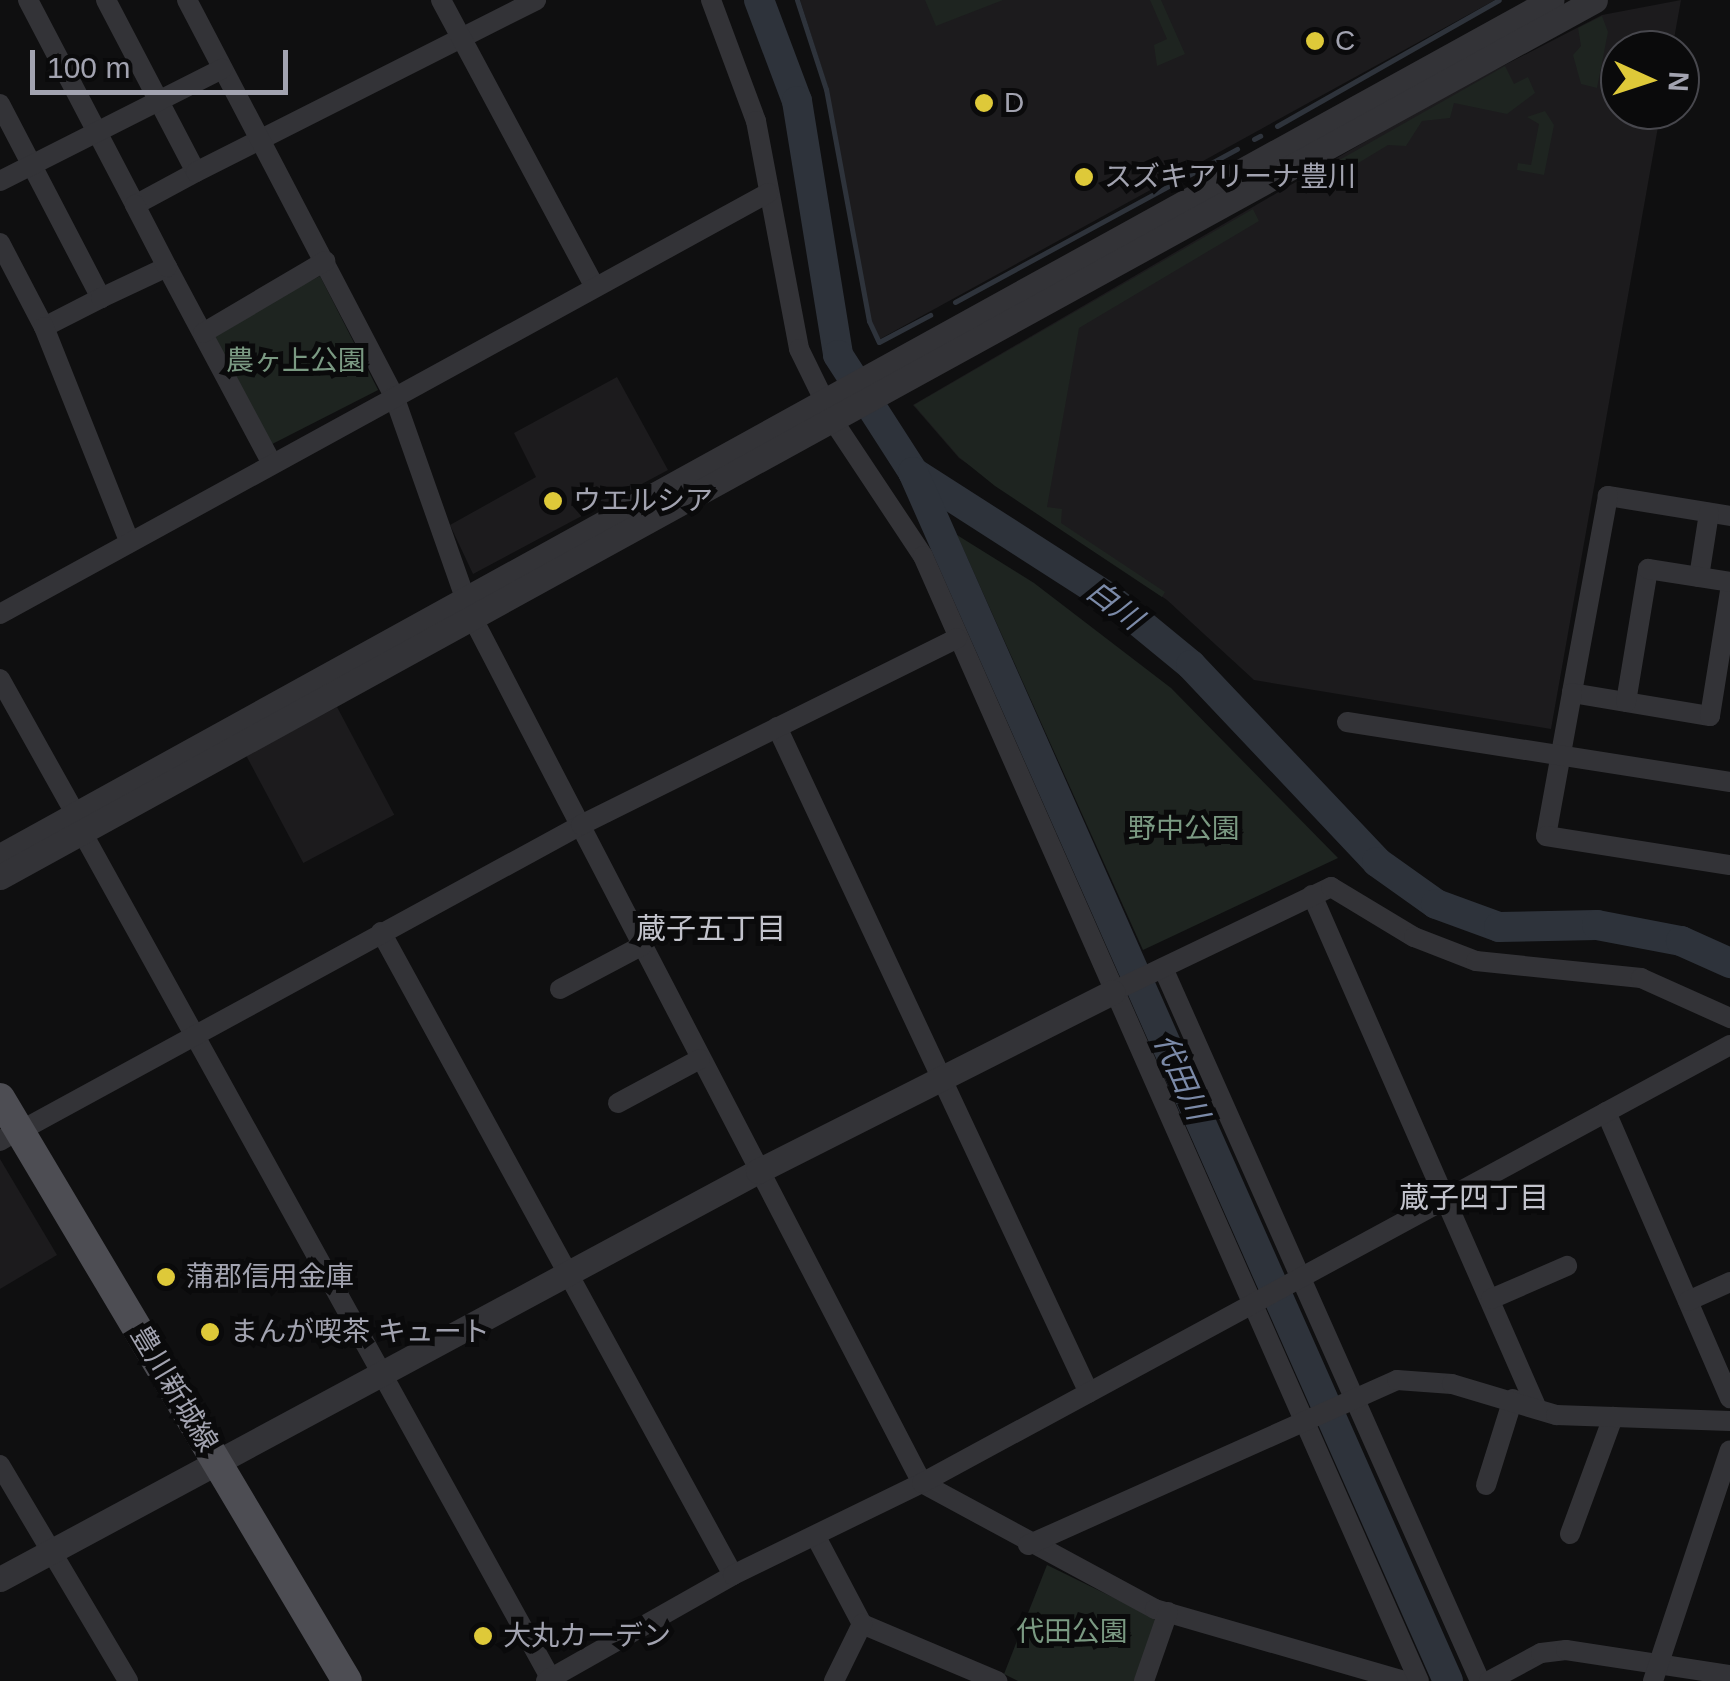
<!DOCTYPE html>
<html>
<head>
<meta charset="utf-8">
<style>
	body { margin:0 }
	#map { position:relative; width:1730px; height:1681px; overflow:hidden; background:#0f0f10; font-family:Arial,"Noto Sans JP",sans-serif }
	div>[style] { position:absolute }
	.built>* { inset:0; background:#1c1b1d; transform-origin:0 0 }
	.green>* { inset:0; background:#1e2420; transform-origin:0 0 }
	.stream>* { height:5px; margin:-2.5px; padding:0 2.5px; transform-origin:2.5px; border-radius:2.5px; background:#2e333b }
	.river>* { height:30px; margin:-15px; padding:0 15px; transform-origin:15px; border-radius:15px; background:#2e333b }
	.minor>* { height:20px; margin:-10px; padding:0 10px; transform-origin:10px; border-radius:10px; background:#333337 }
	.tertiary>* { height:25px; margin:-12.5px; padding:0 12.5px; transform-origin:12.5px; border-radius:12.5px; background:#333337 }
	.primary>* { height:30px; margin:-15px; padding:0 15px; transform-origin:15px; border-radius:15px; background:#4d4d53 }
	.dots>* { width:28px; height:28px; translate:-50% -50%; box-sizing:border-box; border:5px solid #0a0a0b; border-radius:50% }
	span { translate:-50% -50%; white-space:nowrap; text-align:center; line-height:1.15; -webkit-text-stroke:10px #0a0a0b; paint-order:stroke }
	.poi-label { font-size:28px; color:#a2a3b0 }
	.left { translate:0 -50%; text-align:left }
	.park-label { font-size:28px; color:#7a9982 }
	.street-label { font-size:28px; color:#a2a3b0 }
	.water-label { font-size:30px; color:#7b8aa8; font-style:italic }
	.neighbourhood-label { font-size:30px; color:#c2c3cc }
	.north { position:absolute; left:1600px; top:30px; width:100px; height:100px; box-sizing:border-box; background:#0a0a0b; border:2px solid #47474d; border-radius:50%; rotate:93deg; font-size:28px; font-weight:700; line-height:40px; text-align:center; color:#a2a3b0 }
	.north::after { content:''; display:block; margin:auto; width:35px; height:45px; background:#dec939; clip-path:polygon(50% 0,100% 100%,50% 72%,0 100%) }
	.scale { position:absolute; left:30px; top:50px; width:258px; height:45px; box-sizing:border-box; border:5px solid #a2a3b0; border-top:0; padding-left:12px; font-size:30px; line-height:35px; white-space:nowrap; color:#a2a3b0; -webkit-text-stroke:8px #0a0a0b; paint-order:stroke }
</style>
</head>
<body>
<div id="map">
	<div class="built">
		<div style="clip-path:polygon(800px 0,1495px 0,880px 339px,871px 320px,828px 88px)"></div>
		<div style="clip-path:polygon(1681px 0,1672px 50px,1620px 50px,1620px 110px,1661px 110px,1551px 729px,1254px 680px,1167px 600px,959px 458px,913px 405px,1433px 102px,1602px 15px)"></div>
		<div style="clip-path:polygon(617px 377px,668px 470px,473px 574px,450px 525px,536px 477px,514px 433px)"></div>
		<div style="left:337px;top:707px;width:122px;height:103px;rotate:62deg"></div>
		<div style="clip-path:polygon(0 1159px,57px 1255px,0 1289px)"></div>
	</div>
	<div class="green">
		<div style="clip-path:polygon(925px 0,1003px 0,936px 26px)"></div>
		<div style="clip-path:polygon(1150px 0,1161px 0,1185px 54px,1157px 66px,1154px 45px,1167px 39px)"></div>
		<div style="clip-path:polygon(1602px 16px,1608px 32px,1597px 88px,1581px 84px,1573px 55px,1581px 46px,1578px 28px)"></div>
		<div style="clip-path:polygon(1505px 66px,1514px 84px,1528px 77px,1535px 93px,1507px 114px,1454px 103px,1450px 118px,1422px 121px,1406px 146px,1388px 145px,1327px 182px,1320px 171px)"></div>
		<div style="clip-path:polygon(1545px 111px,1554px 125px,1544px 175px,1517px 170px,1518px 163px,1531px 165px,1539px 124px,1527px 117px)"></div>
		<div style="clip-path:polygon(1253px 209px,1259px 221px,1079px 328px,1047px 507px,1062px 509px,1061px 523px,1165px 592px,1162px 597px,995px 486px,959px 457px,914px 405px)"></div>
		<div style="left:320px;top:276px;width:128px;height:121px;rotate:63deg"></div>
		<div style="clip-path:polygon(957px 535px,1034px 583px,1171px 688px,1338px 858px,1143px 950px)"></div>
		<div style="clip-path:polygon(1047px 1565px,1153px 1617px,1157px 1623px,1137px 1681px,1018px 1681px,1004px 1674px)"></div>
	</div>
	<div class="stream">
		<div style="left:797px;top:0;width:94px;rotate:72deg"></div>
		<div style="left:826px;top:89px;width:236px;rotate:79.5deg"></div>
		<div style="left:869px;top:321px;width:23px;rotate:65deg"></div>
		<div style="left:879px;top:342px;width:58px;rotate:-27.9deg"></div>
		<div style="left:1277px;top:126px;width:255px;rotate:-29.6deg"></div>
		<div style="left:1254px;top:139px;width:7px;rotate:-27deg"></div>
		<div style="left:955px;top:302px;width:321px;rotate:-28.5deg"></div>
	</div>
	<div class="river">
		<div style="left:759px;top:0;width:108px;rotate:69.4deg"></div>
		<div style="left:797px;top:101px;width:257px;rotate:80.8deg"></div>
		<div style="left:838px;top:355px;width:139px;rotate:57.3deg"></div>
		<div style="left:913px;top:472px;width:237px;rotate:32.7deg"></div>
		<div style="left:1112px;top:600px;width:102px;rotate:39.4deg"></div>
		<div style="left:1191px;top:665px;width:271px;rotate:46.6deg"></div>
		<div style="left:1377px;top:862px;width:72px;rotate:35.4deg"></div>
		<div style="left:1436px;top:904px;width:67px;rotate:20.1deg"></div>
		<div style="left:1499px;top:927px;width:98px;rotate:-1.2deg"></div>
		<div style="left:1597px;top:925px;width:86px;rotate:10.8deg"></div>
		<div style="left:1681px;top:941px;width:54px;rotate:24.2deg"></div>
		<div style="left:913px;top:472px;width:1322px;rotate:66.13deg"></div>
	</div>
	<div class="minor">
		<div style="left:28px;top:0;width:231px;rotate:62.4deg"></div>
		<div style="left:135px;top:205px;width:69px;rotate:-28.4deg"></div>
		<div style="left:106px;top:0;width:194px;rotate:62.4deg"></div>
		<div style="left:196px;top:172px;width:381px;rotate:-26.8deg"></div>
		<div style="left:187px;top:0;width:447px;rotate:62.4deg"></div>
		<div style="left:394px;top:396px;width:232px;rotate:70.6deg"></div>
		<div style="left:471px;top:615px;width:978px;rotate:62.54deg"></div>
		<div style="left:922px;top:1483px;width:265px;rotate:28.4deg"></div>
		<div style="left:1155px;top:1609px;width:259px;rotate:16.1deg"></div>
		<div style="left:441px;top:0;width:323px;rotate:61.8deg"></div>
		<div style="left:711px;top:0;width:129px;rotate:69.6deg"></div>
		<div style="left:756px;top:121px;width:232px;rotate:79.3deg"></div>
		<div style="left:799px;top:349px;width:57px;rotate:63.9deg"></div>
		<div style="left:0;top:104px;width:219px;rotate:62.5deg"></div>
		<div style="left:101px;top:298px;width:64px;rotate:153deg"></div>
		<div style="left:0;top:181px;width:249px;rotate:-26.8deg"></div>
		<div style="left:0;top:243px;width:95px;rotate:62.4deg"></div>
		<div style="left:44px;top:327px;width:230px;rotate:68.3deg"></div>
		<div style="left:167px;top:267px;width:221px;rotate:61.9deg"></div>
		<div style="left:101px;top:298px;width:73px;rotate:-25.2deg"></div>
		<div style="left:167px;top:267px;width:70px;rotate:-117.3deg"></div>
		<div style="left:203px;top:333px;width:142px;rotate:-30.5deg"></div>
		<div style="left:832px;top:419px;width:164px;rotate:56.4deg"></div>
		<div style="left:923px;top:556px;width:1229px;rotate:66.21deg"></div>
		<div style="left:1730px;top:516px;width:124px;rotate:-170.7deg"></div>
		<div style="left:1608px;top:496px;width:200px;rotate:100.4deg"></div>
		<div style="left:1572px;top:693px;width:140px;rotate:9.5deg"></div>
		<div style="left:1710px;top:716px;width:127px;rotate:-80.9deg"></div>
		<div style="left:1699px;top:577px;width:65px;rotate:-81.1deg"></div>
		<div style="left:0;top:614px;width:876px;rotate:-28.73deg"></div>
		<div style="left:0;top:679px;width:154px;rotate:60.8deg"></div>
		<div style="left:1572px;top:693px;width:145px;rotate:100.3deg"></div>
		<div style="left:1546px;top:836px;width:186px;rotate:9deg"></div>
		<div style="left:1626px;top:702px;width:135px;rotate:-80.6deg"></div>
		<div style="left:1648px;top:569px;width:83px;rotate:9deg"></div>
		<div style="left:1347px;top:722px;width:388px;rotate:8.9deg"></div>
		<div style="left:777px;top:727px;width:735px;rotate:64.9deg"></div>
		<div style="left:82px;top:832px;width:970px;rotate:61.03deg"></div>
		<div style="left:1312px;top:895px;width:556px;rotate:66.34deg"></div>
		<div style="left:381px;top:932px;width:733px;rotate:61.3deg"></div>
		<div style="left:1163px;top:968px;width:780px;rotate:66.03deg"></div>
		<div style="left:560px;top:989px;width:94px;rotate:-27.9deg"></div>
		<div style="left:1112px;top:992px;width:243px;rotate:-25.6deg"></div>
		<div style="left:1331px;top:887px;width:97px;rotate:31.1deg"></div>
		<div style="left:1414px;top:937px;width:66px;rotate:21.2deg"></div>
		<div style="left:1476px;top:961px;width:166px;rotate:5.9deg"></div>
		<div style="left:1641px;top:978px;width:98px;rotate:24.2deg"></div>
		<div style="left:618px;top:1103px;width:93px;rotate:-28.2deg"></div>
		<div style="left:1606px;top:1112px;width:312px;rotate:66.6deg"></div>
		<div style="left:20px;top:1131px;width:639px;rotate:-28.61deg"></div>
		<div style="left:581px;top:825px;width:420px;rotate:-26.4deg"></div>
		<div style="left:0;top:1141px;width:6px;rotate:-31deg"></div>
		<div style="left:1491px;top:1299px;width:83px;rotate:-23.5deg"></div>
		<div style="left:1688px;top:1301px;width:46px;rotate:-24.3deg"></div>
		<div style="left:0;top:1465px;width:251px;rotate:59.3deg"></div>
		<div style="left:1486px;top:1485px;width:90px;rotate:-72.6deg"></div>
		<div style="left:1570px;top:1534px;width:125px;rotate:-69.8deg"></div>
		<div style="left:816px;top:1537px;width:98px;rotate:62.1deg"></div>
		<div style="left:862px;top:1624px;width:147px;rotate:22.9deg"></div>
		<div style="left:1028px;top:1545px;width:404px;rotate:-24.1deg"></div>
		<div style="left:1397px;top:1380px;width:55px;rotate:4.2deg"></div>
		<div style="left:1452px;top:1384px;width:109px;rotate:16.6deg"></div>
		<div style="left:1556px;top:1415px;width:174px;rotate:2deg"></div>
		<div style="left:546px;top:1681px;width:215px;rotate:-29.5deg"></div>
		<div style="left:733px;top:1575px;width:210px;rotate:-26deg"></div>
		<div style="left:922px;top:1483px;width:919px;rotate:-28.46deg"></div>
		<div style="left:834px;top:1681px;width:64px;rotate:-63.8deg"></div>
		<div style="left:1144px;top:1681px;width:73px;rotate:-70.8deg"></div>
		<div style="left:1489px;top:1681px;width:59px;rotate:-28.3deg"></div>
		<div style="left:1541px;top:1653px;width:25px;rotate:-7deg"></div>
		<div style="left:1566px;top:1650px;width:166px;rotate:8.7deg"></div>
		<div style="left:1653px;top:1681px;width:243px;rotate:-71.6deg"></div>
	</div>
	<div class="tertiary">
		<div style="left:0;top:856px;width:1772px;rotate:-28.89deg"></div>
		<div style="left:0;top:877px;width:1820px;rotate:-28.8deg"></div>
		<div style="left:0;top:1579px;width:861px;rotate:-28.29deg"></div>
		<div style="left:758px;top:1171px;width:397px;rotate:-26.8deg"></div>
	</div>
	<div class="primary">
		<div style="left:0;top:1098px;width:678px;rotate:59.24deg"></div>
	</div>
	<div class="dots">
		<div style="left:1315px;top:41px;background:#dec939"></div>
		<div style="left:984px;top:103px;background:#dec939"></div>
		<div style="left:1084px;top:177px;background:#dec939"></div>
		<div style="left:553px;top:501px;background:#dec939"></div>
		<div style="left:166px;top:1277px;background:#dec939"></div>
		<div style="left:210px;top:1332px;background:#dec939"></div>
		<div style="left:483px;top:1636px;background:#dec939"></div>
	</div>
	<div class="poi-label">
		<span class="left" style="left:1335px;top:41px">C</span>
		<span class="left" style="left:1004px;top:103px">D</span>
		<span class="left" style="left:1104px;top:177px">スズキアリーナ豊川</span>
		<span class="left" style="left:573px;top:501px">ウエルシア</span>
		<span class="left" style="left:186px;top:1277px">蒲郡信用金庫</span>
		<span class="left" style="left:230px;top:1332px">まんが喫茶 キュート</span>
		<span class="left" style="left:503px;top:1636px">大丸カーデン</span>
	</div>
	<div class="park-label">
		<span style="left:296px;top:361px">農ヶ上公園</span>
		<span style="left:1184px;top:829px">野中公園</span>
		<span style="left:1072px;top:1632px">代田公園</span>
	</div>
	<div class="street-label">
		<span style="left:174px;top:1389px;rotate:59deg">豊川新城線</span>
	</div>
	<div class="water-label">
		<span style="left:1114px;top:605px;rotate:37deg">白川</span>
		<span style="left:1181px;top:1077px;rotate:66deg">代田川</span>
	</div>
	<div class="neighbourhood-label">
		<span style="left:711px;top:929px">蔵子五丁目</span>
		<span style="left:1474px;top:1198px">蔵子四丁目</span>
	</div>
	<div class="north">N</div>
	<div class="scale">100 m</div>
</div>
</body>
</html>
